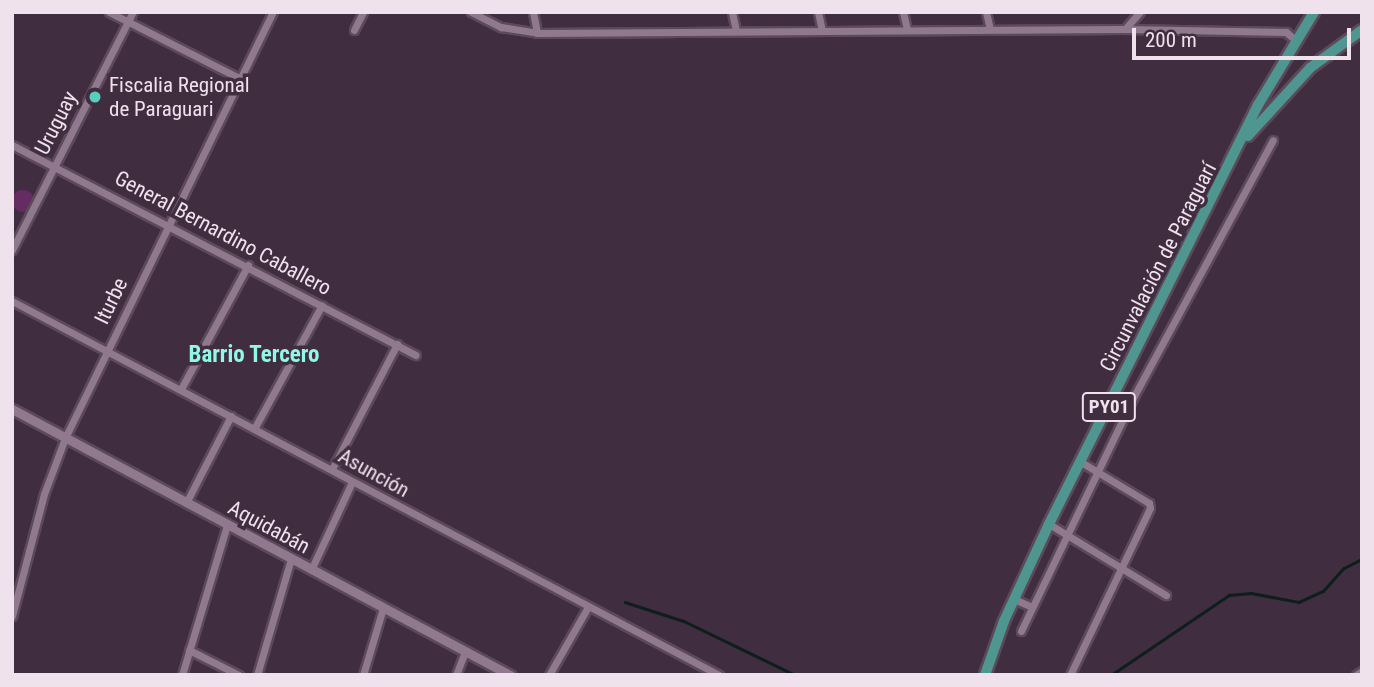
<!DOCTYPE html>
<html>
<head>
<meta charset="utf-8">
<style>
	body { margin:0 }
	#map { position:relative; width:1374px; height:687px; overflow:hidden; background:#412d40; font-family:"Roboto Condensed",sans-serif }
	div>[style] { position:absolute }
	.green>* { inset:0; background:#652b63 }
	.round { border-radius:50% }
	.stream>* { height:2.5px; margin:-1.25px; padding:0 1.25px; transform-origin:1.25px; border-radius:1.25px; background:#0d1e1b }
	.roads { filter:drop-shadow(2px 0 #5b4a5a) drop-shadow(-2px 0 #5b4a5a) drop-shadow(0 2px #5b4a5a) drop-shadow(0 -2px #5b4a5a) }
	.minor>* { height:7px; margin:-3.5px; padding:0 3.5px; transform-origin:3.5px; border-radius:3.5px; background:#90798e }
	.tertiary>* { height:9px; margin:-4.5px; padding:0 4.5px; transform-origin:4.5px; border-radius:4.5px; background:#90798e }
	.trunk>* { height:10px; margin:-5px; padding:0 5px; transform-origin:5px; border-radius:5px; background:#4e968f }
	.dots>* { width:19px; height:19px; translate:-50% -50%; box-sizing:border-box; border:4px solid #412d40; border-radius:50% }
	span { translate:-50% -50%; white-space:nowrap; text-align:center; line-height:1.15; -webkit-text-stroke:7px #412d40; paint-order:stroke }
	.shield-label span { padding:2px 5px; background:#412d40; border:2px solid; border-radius:5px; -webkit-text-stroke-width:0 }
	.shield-label { font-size:19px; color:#efe2ed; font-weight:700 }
	.poi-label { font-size:21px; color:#efe2ed }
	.left { translate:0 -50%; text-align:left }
	.street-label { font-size:21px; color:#efe2ed }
	.neighbourhood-label { font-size:23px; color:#91f8e7; font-weight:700 }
	.frame { position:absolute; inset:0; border:14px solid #efe2ed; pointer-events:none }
	.scale { position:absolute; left:1132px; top:28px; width:219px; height:32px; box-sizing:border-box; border:4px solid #efe2ed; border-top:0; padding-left:9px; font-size:21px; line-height:24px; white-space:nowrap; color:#efe2ed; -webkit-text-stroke:5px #412d40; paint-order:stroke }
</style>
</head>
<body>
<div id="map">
	<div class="green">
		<div class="round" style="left:12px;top:190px;width:22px;height:22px"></div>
	</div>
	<div class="stream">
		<div style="left:625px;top:602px;width:62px;rotate:17.9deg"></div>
		<div style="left:684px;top:621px;width:123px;rotate:25.9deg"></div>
		<div style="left:1111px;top:675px;width:143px;rotate:-34.1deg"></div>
		<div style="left:1229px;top:595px;width:22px;rotate:-5deg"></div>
		<div style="left:1251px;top:593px;width:49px;rotate:10.6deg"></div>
		<div style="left:1299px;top:602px;width:26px;rotate:-25deg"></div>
		<div style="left:1323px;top:591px;width:31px;rotate:-48deg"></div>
		<div style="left:1344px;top:568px;width:20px;rotate:-27deg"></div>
	</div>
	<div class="roads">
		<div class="minor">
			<div style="left:109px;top:12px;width:148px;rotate:26.9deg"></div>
			<div style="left:471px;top:12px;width:34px;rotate:27deg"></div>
			<div style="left:501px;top:27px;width:36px;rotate:9deg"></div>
			<div style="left:537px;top:33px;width:588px;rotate:-0.39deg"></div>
			<div style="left:1125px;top:29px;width:161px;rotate:1.1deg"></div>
			<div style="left:1286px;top:32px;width:11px;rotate:41deg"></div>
			<div style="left:533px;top:12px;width:21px;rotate:79deg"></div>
			<div style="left:732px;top:12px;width:19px;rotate:78deg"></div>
			<div style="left:818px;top:12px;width:19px;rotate:78deg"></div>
			<div style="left:903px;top:12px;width:18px;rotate:77deg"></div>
			<div style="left:986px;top:12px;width:17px;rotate:77deg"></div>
			<div style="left:1125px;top:29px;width:23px;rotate:-49deg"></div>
			<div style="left:354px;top:30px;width:20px;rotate:-63deg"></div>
			<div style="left:12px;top:145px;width:455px;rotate:27.5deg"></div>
			<div style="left:12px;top:250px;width:267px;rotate:-63.1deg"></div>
			<div style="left:12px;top:301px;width:800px;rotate:27.88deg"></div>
			<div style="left:181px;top:389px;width:141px;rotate:-61.6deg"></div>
			<div style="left:254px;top:429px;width:141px;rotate:-61.3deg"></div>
			<div style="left:332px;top:469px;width:141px;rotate:-62.5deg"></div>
			<div style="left:186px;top:503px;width:98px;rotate:-62.7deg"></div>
			<div style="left:1049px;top:524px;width:137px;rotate:31.3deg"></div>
			<div style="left:311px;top:570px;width:97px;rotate:-65deg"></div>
			<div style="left:1014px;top:599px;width:20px;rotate:24deg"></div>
			<div style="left:12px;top:616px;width:126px;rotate:-75.3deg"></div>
			<div style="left:44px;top:494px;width:60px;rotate:-69.4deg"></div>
			<div style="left:65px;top:438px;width:474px;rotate:-64deg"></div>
			<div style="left:1021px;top:631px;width:261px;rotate:-64.3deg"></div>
			<div style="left:1134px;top:396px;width:291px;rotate:-61.5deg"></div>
			<div style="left:189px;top:650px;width:56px;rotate:26.6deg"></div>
			<div style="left:182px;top:675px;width:157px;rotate:-73.3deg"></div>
			<div style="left:257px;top:675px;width:121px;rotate:-73.7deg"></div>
			<div style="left:363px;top:675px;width:70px;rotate:-73.4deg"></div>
			<div style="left:456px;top:675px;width:25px;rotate:-69deg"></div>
			<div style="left:549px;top:675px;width:78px;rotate:-60.2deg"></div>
			<div style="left:1070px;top:675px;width:185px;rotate:-64.4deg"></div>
			<div style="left:1150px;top:508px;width:5px;rotate:-101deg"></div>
			<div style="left:1149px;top:503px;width:79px;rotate:-148.9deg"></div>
			<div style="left:1356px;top:675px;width:7px;rotate:-34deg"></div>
		</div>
		<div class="tertiary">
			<div style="left:12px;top:409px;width:565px;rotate:28.11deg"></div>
		</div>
		<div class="trunk">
			<div style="left:1248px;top:136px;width:92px;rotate:-47.6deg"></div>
			<div style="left:1310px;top:68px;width:64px;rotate:-36.2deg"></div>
			<div style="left:985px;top:675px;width:57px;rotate:-70.6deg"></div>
			<div style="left:1004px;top:621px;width:107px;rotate:-65.1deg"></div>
			<div style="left:1049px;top:524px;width:468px;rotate:-63.5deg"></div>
			<div style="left:1258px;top:105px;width:109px;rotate:-58.9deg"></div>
		</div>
	</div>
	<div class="dots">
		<div style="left:95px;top:97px;background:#5acebd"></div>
	</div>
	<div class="shield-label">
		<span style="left:1109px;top:407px">PY01</span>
	</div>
	<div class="poi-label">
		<span class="left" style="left:109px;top:97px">Fiscalia Regional<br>de Paraguari</span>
	</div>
	<div class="street-label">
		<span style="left:56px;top:123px;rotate:-63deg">Uruguay</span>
		<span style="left:223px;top:233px;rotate:28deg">General Bernardino Caballero</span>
		<span style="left:1158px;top:267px;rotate:-63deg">Circunvalación de Paraguarí</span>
		<span style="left:111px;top:301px;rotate:-64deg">Iturbe</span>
		<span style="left:374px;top:473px;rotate:29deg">Asunción</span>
		<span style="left:269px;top:527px;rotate:28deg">Aquidabán</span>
	</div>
	<div class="neighbourhood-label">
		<span style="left:254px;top:355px">Barrio Tercero</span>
	</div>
	<div class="frame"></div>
	<div class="scale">200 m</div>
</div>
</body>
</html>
